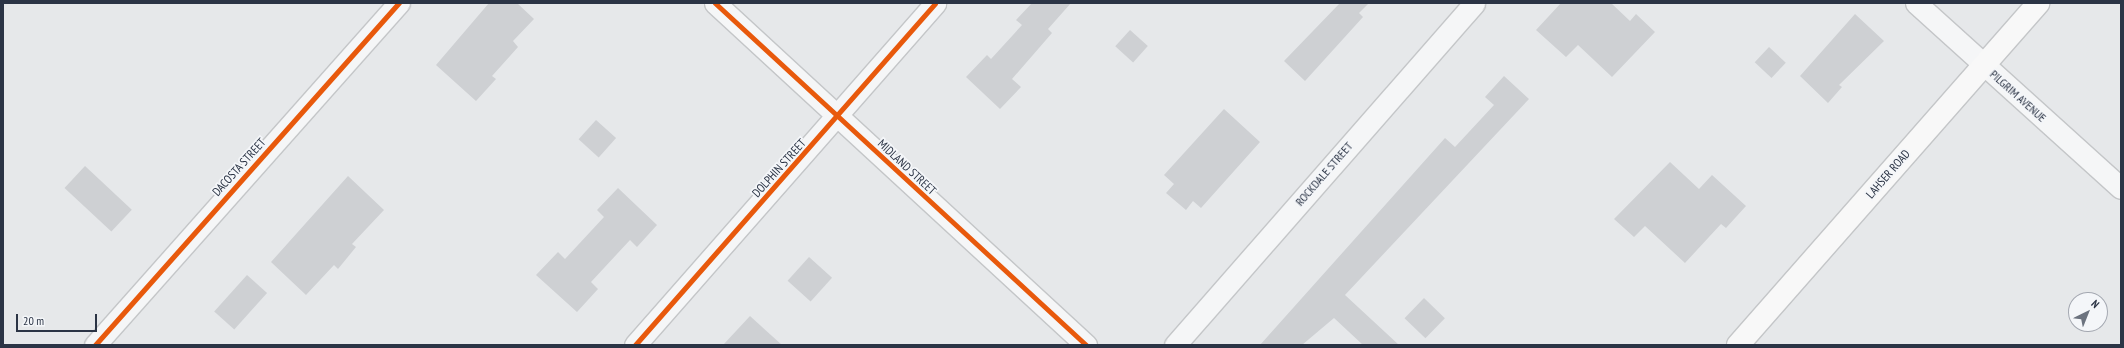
<!DOCTYPE html>
<html>
<head>
<meta charset="utf-8">
<style>
	body { margin:0 }
	#map { position:relative; width:2124px; height:348px; overflow:hidden; background:#e6e8ea; font-family:"PT Sans Narrow",sans-serif }
	div>[style] { position:absolute }
	.building>* { inset:0; background:#ced0d3; transform-origin:0 0 }
	.roads { filter:drop-shadow(1px 0 #c4c6c8) drop-shadow(-1px 0 #c4c6c8) drop-shadow(0 1px #c4c6c8) drop-shadow(0 -1px #c4c6c8) }
	.street>* { height:21px; margin:-10.5px; padding:0 10.5px; transform-origin:10.5px; border-radius:10.5px; background:#f5f6f7 }
	.secondary>* { height:22px; margin:-11px; padding:0 11px; transform-origin:11px; border-radius:11px; background:#f8f8f8 }
	.cycleway>* { height:5px; margin:-2.5px; padding:0 2.5px; transform-origin:2.5px; border-radius:2.5px; background:#e8590c }
	span { translate:-50% -50%; white-space:nowrap; text-align:center; line-height:1.15; -webkit-text-stroke:3.5px #f4f6f9; paint-order:stroke }
	.street-label { font-size:12px; color:#2b3445 }
	.frame { position:absolute; inset:0; border:4px solid #2b3445; pointer-events:none }
	.north { position:absolute; left:2068px; top:292px; width:40px; height:40px; box-sizing:border-box; background:#f4f6f9; border:1px solid #a4a8b1; border-radius:50%; rotate:43deg; font-size:11px; font-weight:700; line-height:16px; text-align:center; color:#2b3445 }
	.north::after { content:''; display:block; margin:auto; width:14px; height:18px; background:#6c737f; clip-path:polygon(50% 0,100% 100%,50% 72%,0 100%) }
	.scale { position:absolute; left:16px; top:314px; width:81px; height:18px; box-sizing:border-box; border:2px solid #2b3445; border-top:0; padding-left:5px; font-size:12px; line-height:14px; white-space:nowrap; color:#2b3445; -webkit-text-stroke:3px #f4f6f9; paint-order:stroke }
</style>
</head>
<body>
<div id="map">
	<div class="building">
		<div style="clip-path:polygon(489px 3px,517px 3px,534px 19px,513px 41px,518px 47px,492px 76px,496px 79px,476px 101px,436px 65px)"></div>
		<div style="clip-path:polygon(1032px 3px,1071px 3px,1048px 29px,1052px 33px,1012px 79px,1021px 87px,1000px 109px,966px 77px,987px 55px,991px 59px,1022px 25px,1016px 20px)"></div>
		<div style="clip-path:polygon(1340px 3px,1369px 3px,1359px 13px,1363px 17px,1305px 81px,1284px 61px)"></div>
		<div style="clip-path:polygon(1561px 3px,1611px 3px,1630px 21px,1636px 14px,1655px 32px,1612px 77px,1578px 45px,1566px 57px,1536px 30px)"></div>
		<div style="clip-path:polygon(1855px 14px,1884px 41px,1839px 85px,1842px 87px,1828px 103px,1800px 76px)"></div>
		<div style="left:1130px;top:30px;width:24px;height:22px;rotate:42deg"></div>
		<div style="left:1769px;top:47px;width:23px;height:21px;rotate:43deg"></div>
		<div style="clip-path:polygon(1504px 76px,1529px 99px,1345px 295px,1399px 345px,1363px 345px,1334px 318px,1302px 345px,1260px 345px,1445px 138px,1455px 147px,1494px 105px,1485px 97px)"></div>
		<div style="clip-path:polygon(1224px 109px,1260px 142px,1201px 208px,1193px 201px,1186px 210px,1166px 193px,1174px 184px,1164px 175px)"></div>
		<div style="left:596px;top:120px;width:27px;height:26px;rotate:42deg"></div>
		<div style="clip-path:polygon(1670px 162px,1699px 189px,1712px 175px,1746px 206px,1726px 228px,1721px 224px,1685px 263px,1645px 226px,1634px 237px,1614px 219px)"></div>
		<div style="left:85px;top:166px;width:64px;height:30px;rotate:43deg"></div>
		<div style="clip-path:polygon(348px 176px,384px 210px,352px 244px,356px 247px,338px 269px,334px 265px,306px 295px,271px 262px)"></div>
		<div style="clip-path:polygon(618px 188px,657px 225px,637px 247px,630px 240px,591px 282px,598px 289px,577px 312px,536px 275px,558px 252px,565px 259px,604px 217px,597px 210px)"></div>
		<div style="left:809px;top:257px;width:31px;height:32px;rotate:42deg"></div>
		<div style="left:247px;top:275px;width:27px;height:49px;rotate:42deg"></div>
		<div style="left:1424px;top:298px;width:29px;height:28px;rotate:44deg"></div>
		<div style="clip-path:polygon(750px 316px,782px 345px,723px 345px)"></div>
	</div>
	<div class="roads">
		<div class="street">
			<div style="left:715px;top:3px;width:505px;rotate:42.67deg"></div>
			<div style="left:1916px;top:3px;width:276px;rotate:42.1deg"></div>
			<div style="left:95px;top:345px;width:458px;rotate:-48.4deg"></div>
			<div style="left:635px;top:345px;width:455px;rotate:-48.7deg"></div>
			<div style="left:1175px;top:345px;width:454px;rotate:-48.8deg"></div>
		</div>
		<div class="secondary">
			<div style="left:1738px;top:345px;width:455px;rotate:-48.7deg"></div>
		</div>
	</div>
	<div class="cycleway">
		<div style="left:715px;top:3px;width:505px;rotate:42.67deg"></div>
		<div style="left:95px;top:345px;width:458px;rotate:-48.4deg"></div>
		<div style="left:635px;top:345px;width:455px;rotate:-48.7deg"></div>
	</div>
	<div class="street-label">
		<span style="left:2018px;top:96px;rotate:42deg">PILGRIM AVENUE</span>
		<span style="left:239px;top:167px;rotate:-48deg">DACOSTA STREET</span>
		<span style="left:907px;top:167px;rotate:43deg">MIDLAND STREET</span>
		<span style="left:779px;top:168px;rotate:-48deg">DOLPHIN STREET</span>
		<span style="left:1324px;top:174px;rotate:-49deg">ROCKDALE STREET</span>
		<span style="left:1888px;top:174px;rotate:-49deg">LAHSER ROAD</span>
	</div>
	<div class="frame"></div>
	<div class="north">N</div>
	<div class="scale">20 m</div>
</div>
</body>
</html>
